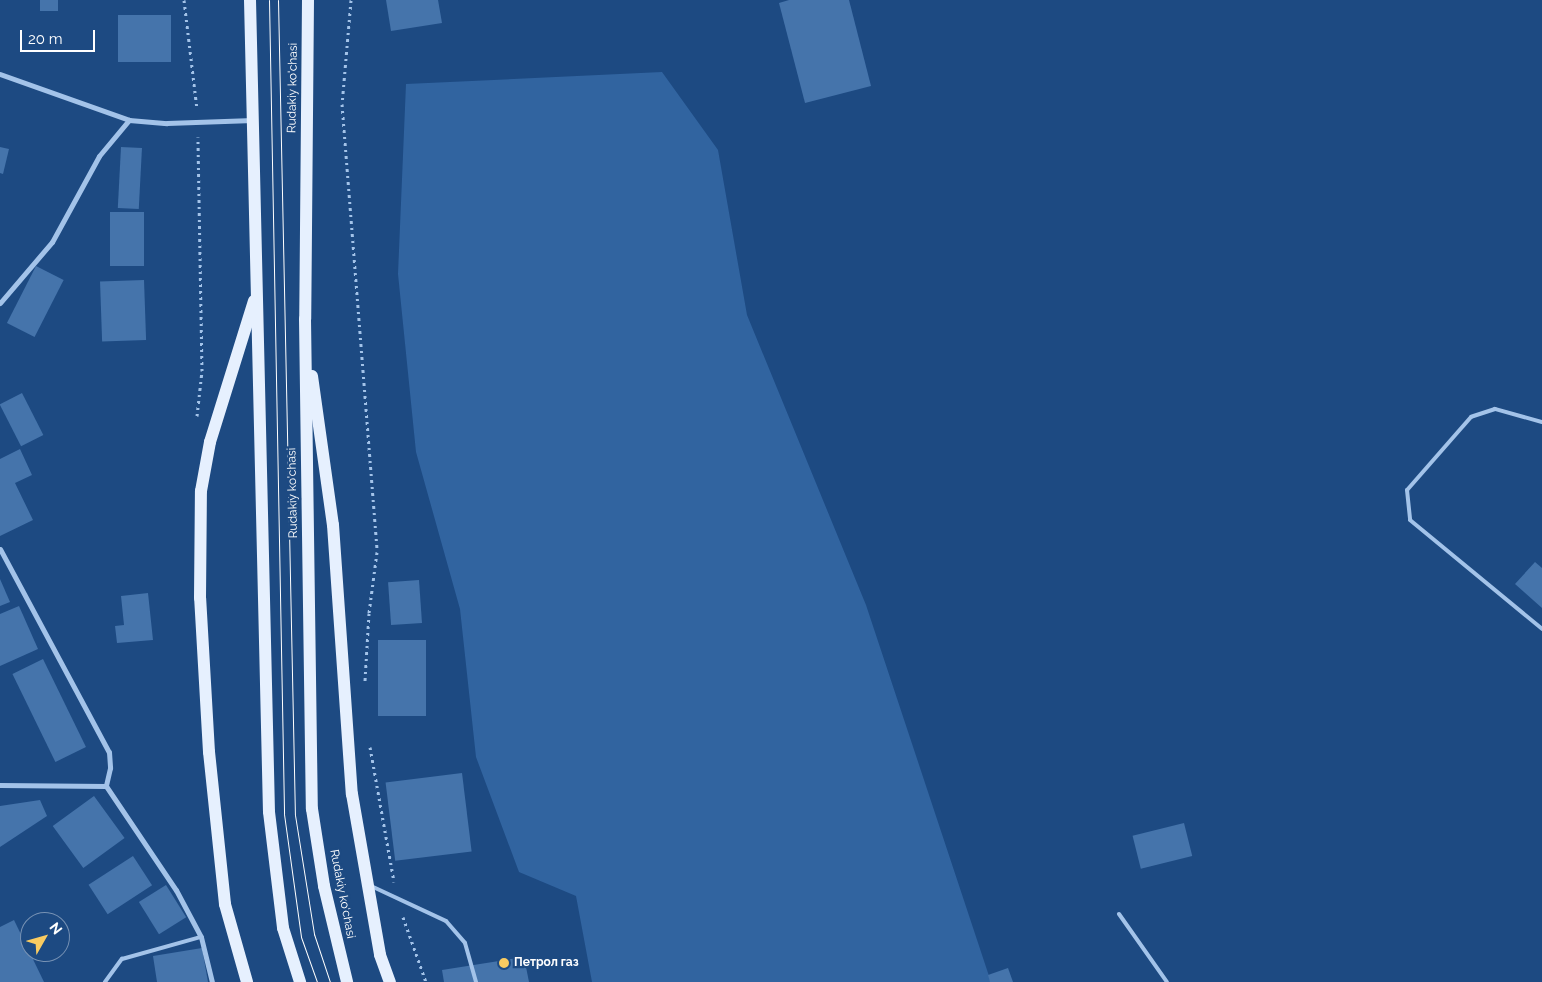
<!DOCTYPE html>
<html>
<head>
<meta charset="utf-8">
<style>
	body { margin:0 }
	#map { position:relative; width:1542px; height:982px; overflow:hidden; background:#1d4a82; font-family:Raleway,sans-serif }
	div>[style] { position:absolute }
	.green>* { inset:0; background:#3164a0 }
	.building>* { inset:0; background:#4574ab; transform-origin:0 0 }
	.path>* { height:3px; margin-top:-1.5px; transform-origin:0; background:repeating-linear-gradient(90deg,#a3c3e9 0 2.5px,transparent 0 6.5px) }
	.lane>* { height:4px; margin:-2px; padding:0 2px; transform-origin:2px; border-radius:2px; background:#a3c3e9 }
	.street>* { height:5px; margin:-2.5px; padding:0 2.5px; transform-origin:2.5px; border-radius:2.5px; background:#a3c3e9 }
	.primary>* { height:12px; margin:-6px; padding:0 6px; transform-origin:6px; border-radius:6px; background:#e6f0fe }
	.tram>* { height:1px; margin:-0.5px; padding:0 0.5px; transform-origin:0.5px; border-radius:0.5px; background:#fff }
	.dots>* { width:14px; height:14px; translate:-50% -50%; box-sizing:border-box; border:2px solid #1d4a82; border-radius:50% }
	span { translate:-50% -50%; white-space:nowrap; text-align:center; line-height:1.15; -webkit-text-stroke:4.5px #1d4a82; paint-order:stroke }
	.street-label { font-size:12px; color:#fff }
	.poi-label { font-size:12px; color:#fff; font-weight:700 }
	.left { translate:0 -50%; text-align:left }
	.north { position:absolute; left:20px; top:912px; width:50px; height:50px; box-sizing:border-box; background:#1d4a82; border:1px solid #7792b4; border-radius:50%; rotate:52deg; font-size:14px; font-weight:700; line-height:20px; text-align:center; color:#fff }
	.north::after { content:''; display:block; margin:auto; width:18px; height:22px; background:#f9cb61; clip-path:polygon(50% 0,100% 100%,50% 72%,0 100%) }
	.scale { position:absolute; left:20px; top:30px; width:75px; height:22px; box-sizing:border-box; border:2px solid #fff; border-top:0; padding-left:6px; font-size:15px; line-height:18px; white-space:nowrap; color:#fff; -webkit-text-stroke:4px #1d4a82; paint-order:stroke }
</style>
</head>
<body>
<div id="map">
	<div class="green">
		<div style="clip-path:polygon(662px 72px,718px 150px,747px 315px,866px 605px,991px 982px,592px 982px,576px 896px,519px 872px,476px 757px,460px 609px,416px 452px,398px 274px,406px 84px)"></div>
	</div>
	<div class="building">
		<div style="left:40px;top:0;width:18px;height:11px"></div>
		<div style="clip-path:polygon(386px 0,438px 0,442px 23px,391px 31px)"></div>
		<div style="clip-path:polygon(789px 0,849px 0,871px 86px,805px 103px,779px 3px)"></div>
		<div style="left:118px;top:15px;width:53px;height:47px"></div>
		<div style="clip-path:polygon(0 147px,9px 149px,3px 174px,0 173px)"></div>
		<div style="left:121px;top:147px;width:21px;height:61px;rotate:3deg"></div>
		<div style="left:110px;top:212px;width:34px;height:54px"></div>
		<div style="left:36px;top:266px;width:31px;height:64px;rotate:27deg"></div>
		<div style="left:144px;top:280px;width:60px;height:44px;rotate:88deg"></div>
		<div style="left:22px;top:393px;width:47px;height:25px;rotate:63deg"></div>
		<div style="clip-path:polygon(20px 449px,32px 475px,15px 483px,33px 520px,0 536px,0 459px)"></div>
		<div style="clip-path:polygon(1535px 562px,1542px 568px,1542px 608px,1515px 584px)"></div>
		<div style="clip-path:polygon(0 579px,10px 602px,0 606px)"></div>
		<div style="left:419px;top:580px;width:43px;height:31px;rotate:86deg"></div>
		<div style="clip-path:polygon(148px 593px,153px 640px,117px 643px,115px 626px,124px 625px,121px 596px)"></div>
		<div style="clip-path:polygon(19px 606px,38px 649px,0 666px,0 614px)"></div>
		<div style="left:378px;top:640px;width:48px;height:76px"></div>
		<div style="left:43px;top:659px;width:98px;height:34px;rotate:64deg"></div>
		<div style="left:462px;top:773px;width:79px;height:77px;rotate:83deg"></div>
		<div style="left:94px;top:796px;width:52px;height:51px;rotate:54deg"></div>
		<div style="clip-path:polygon(40px 800px,47px 816px,0 847px,0 806px)"></div>
		<div style="left:1184px;top:823px;width:34px;height:53px;rotate:76deg"></div>
		<div style="left:133px;top:856px;width:35px;height:53px;rotate:57deg"></div>
		<div style="left:166px;top:885px;width:38px;height:32px;rotate:58deg"></div>
		<div style="clip-path:polygon(14px 920px,44px 982px,0 982px,0 927px)"></div>
		<div style="clip-path:polygon(202px 948px,208px 982px,157px 982px,153px 956px)"></div>
		<div style="clip-path:polygon(524px 957px,529px 982px,444px 982px,442px 970px)"></div>
		<div style="clip-path:polygon(1008px 968px,1013px 982px,990px 982px,988px 975px)"></div>
	</div>
	<div class="path">
		<div style="left:184px;top:0;width:110px;rotate:83.2deg"></div>
		<div style="left:351px;top:0;width:104px;rotate:94.9deg"></div>
		<div style="left:342px;top:104px;width:449px;rotate:85.5deg"></div>
		<div style="left:377px;top:552px;width:62px;rotate:97.5deg"></div>
		<div style="left:369px;top:613px;width:68px;rotate:93.4deg"></div>
		<div style="left:197px;top:416px;width:45px;rotate:-83.7deg"></div>
		<div style="left:202px;top:371px;width:234px;rotate:-91deg"></div>
		<div style="left:370px;top:747px;width:137px;rotate:79.9deg"></div>
		<div style="left:403px;top:917px;width:69px;rotate:70.5deg"></div>
	</div>
	<div class="lane">
		<div style="left:1542px;top:422px;width:49px;rotate:-164.5deg"></div>
		<div style="left:1495px;top:409px;width:25px;rotate:162deg"></div>
		<div style="left:1471px;top:417px;width:97px;rotate:131.2deg"></div>
		<div style="left:1407px;top:490px;width:30px;rotate:84deg"></div>
		<div style="left:1410px;top:520px;width:171px;rotate:39.5deg"></div>
		<div style="left:371px;top:886px;width:83px;rotate:25deg"></div>
		<div style="left:446px;top:921px;width:29px;rotate:49deg"></div>
		<div style="left:465px;top:943px;width:41px;rotate:74.2deg"></div>
		<div style="left:1119px;top:914px;width:83px;rotate:54.8deg"></div>
		<div style="left:105px;top:982px;width:29px;rotate:-54deg"></div>
		<div style="left:122px;top:959px;width:82px;rotate:-15.6deg"></div>
	</div>
	<div class="street">
		<div style="left:0;top:74px;width:137px;rotate:19.6deg"></div>
		<div style="left:129px;top:120px;width:38px;rotate:5deg"></div>
		<div style="left:167px;top:123px;width:86px;rotate:-2deg"></div>
		<div style="left:0;top:303px;width:80px;rotate:-49.6deg"></div>
		<div style="left:52px;top:242px;width:98px;rotate:-61.3deg"></div>
		<div style="left:99px;top:156px;width:47px;rotate:-50.2deg"></div>
		<div style="left:0;top:549px;width:230px;rotate:61.8deg"></div>
		<div style="left:109px;top:752px;width:16px;rotate:86deg"></div>
		<div style="left:110px;top:768px;width:18px;rotate:103deg"></div>
		<div style="left:106px;top:786px;width:125px;rotate:56.1deg"></div>
		<div style="left:176px;top:890px;width:53px;rotate:62deg"></div>
		<div style="left:201px;top:937px;width:46px;rotate:76.3deg"></div>
		<div style="left:0;top:785px;width:106px;rotate:0.5deg"></div>
	</div>
	<div class="primary">
		<div style="left:250px;top:0;width:812px;rotate:88.66deg"></div>
		<div style="left:269px;top:812px;width:117px;rotate:83.1deg"></div>
		<div style="left:283px;top:928px;width:57px;rotate:72.5deg"></div>
		<div style="left:308px;top:0;width:319px;rotate:90.5deg"></div>
		<div style="left:305px;top:319px;width:490px;rotate:89.2deg"></div>
		<div style="left:312px;top:809px;width:78px;rotate:81.1deg"></div>
		<div style="left:324px;top:886px;width:99px;rotate:76.5deg"></div>
		<div style="left:312px;top:376px;width:150px;rotate:82deg"></div>
		<div style="left:333px;top:525px;width:270px;rotate:86deg"></div>
		<div style="left:352px;top:794px;width:163px;rotate:80.1deg"></div>
		<div style="left:380px;top:955px;width:29px;rotate:70deg"></div>
		<div style="left:247px;top:982px;width:81px;rotate:-105.8deg"></div>
		<div style="left:225px;top:904px;width:153px;rotate:-96deg"></div>
		<div style="left:209px;top:752px;width:154px;rotate:-93.3deg"></div>
		<div style="left:200px;top:598px;width:107px;rotate:-89.5deg"></div>
		<div style="left:201px;top:491px;width:50px;rotate:-79.6deg"></div>
		<div style="left:210px;top:442px;width:148px;rotate:-72.7deg"></div>
	</div>
	<div class="tram">
		<div style="left:269px;top:0;width:814px;rotate:88.94deg"></div>
		<div style="left:284px;top:814px;width:124px;rotate:82.1deg"></div>
		<div style="left:301px;top:937px;width:48px;rotate:70.4deg"></div>
		<div style="left:278px;top:0;width:815px;rotate:88.81deg"></div>
		<div style="left:295px;top:815px;width:121px;rotate:80.9deg"></div>
		<div style="left:314px;top:934px;width:51px;rotate:71.6deg"></div>
	</div>
	<div class="dots">
		<div style="left:504px;top:963px;background:#f9cb61"></div>
	</div>
	<div class="street-label">
		<span style="left:293px;top:88px;rotate:-89deg">Rudakiy ko'chasi</span>
		<span style="left:293px;top:493px;rotate:-91deg">Rudakiy ko'chasi</span>
		<span style="left:342px;top:894px;rotate:79deg">Rudakiy ko'chasi</span>
	</div>
	<div class="poi-label">
		<span class="left" style="left:514px;top:963px">Петрол газ</span>
	</div>
	<div class="north">N</div>
	<div class="scale">20 m</div>
</div>
</body>
</html>
